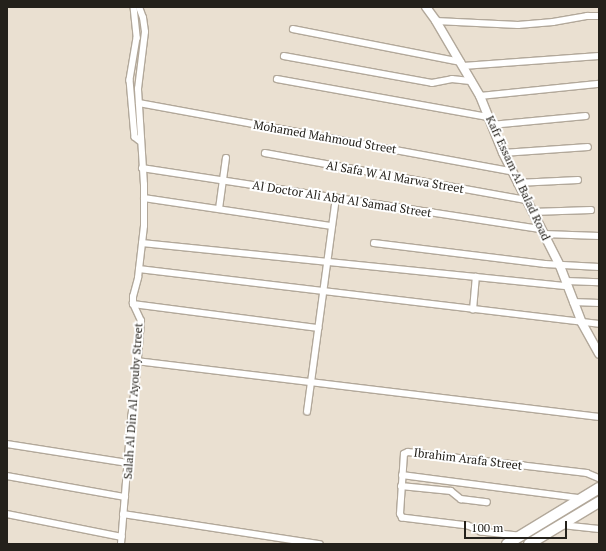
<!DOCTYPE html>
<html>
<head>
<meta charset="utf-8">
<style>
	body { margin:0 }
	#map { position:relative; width:606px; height:551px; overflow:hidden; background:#eae0d1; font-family:"PT Serif",serif }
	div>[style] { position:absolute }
	.roads { filter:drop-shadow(1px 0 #b2a89a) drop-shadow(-1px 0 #b2a89a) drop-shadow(0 1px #b2a89a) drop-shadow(0 -1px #b2a89a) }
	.street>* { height:5.5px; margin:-2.75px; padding:0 2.75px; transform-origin:2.75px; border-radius:2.75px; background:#fff }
	.secondary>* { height:8px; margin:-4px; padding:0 4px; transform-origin:4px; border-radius:4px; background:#fff }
	.highway>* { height:10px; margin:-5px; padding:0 5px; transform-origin:5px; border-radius:5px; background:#fff }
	span { translate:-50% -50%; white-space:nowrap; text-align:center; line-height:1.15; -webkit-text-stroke:4px #fff; paint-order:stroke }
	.street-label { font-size:12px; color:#24211b }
	.frame { position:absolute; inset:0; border:8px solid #24211b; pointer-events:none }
	.scale { position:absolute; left:464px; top:521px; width:103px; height:18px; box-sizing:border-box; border:2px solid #24211b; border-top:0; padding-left:5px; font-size:12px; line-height:14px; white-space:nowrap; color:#24211b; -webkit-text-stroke:3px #fff; paint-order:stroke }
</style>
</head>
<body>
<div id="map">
	<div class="roads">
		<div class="street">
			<div style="left:134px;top:7px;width:31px;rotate:84deg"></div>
			<div style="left:137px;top:38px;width:43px;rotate:99.5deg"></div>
			<div style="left:130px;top:80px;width:57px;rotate:85deg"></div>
			<div style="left:135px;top:137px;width:6px;rotate:39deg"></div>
			<div style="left:436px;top:21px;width:82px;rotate:2.8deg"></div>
			<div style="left:518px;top:25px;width:35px;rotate:-5deg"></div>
			<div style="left:553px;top:22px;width:35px;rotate:-10deg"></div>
			<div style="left:587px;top:16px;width:12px"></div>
			<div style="left:293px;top:29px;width:171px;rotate:11.1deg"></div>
			<div style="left:284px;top:56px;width:150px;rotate:10.3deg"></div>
			<div style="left:432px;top:83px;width:20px;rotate:-11deg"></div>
			<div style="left:452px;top:79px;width:20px;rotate:6deg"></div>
			<div style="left:463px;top:66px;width:136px;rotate:-4.2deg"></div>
			<div style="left:277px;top:79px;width:214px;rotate:10.2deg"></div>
			<div style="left:480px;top:96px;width:120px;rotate:-5.8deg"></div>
			<div style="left:139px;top:103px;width:378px;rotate:10.4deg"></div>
			<div style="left:491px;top:125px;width:95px;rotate:-5.4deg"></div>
			<div style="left:265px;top:153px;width:265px;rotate:10.2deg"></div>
			<div style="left:503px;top:153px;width:85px;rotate:-4deg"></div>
			<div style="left:142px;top:168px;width:404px;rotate:8.7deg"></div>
			<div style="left:517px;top:183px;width:61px;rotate:-2.8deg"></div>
			<div style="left:144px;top:198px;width:190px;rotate:8.5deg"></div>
			<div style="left:219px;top:209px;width:51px;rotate:-82.2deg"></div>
			<div style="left:532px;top:212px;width:59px;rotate:-1.9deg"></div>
			<div style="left:544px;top:234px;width:55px;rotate:2.1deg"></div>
			<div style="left:142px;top:243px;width:427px;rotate:5.8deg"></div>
			<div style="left:374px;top:243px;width:172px;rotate:7deg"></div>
			<div style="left:545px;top:264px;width:54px;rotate:3.2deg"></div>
			<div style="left:139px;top:269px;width:463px;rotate:6.8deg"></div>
			<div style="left:566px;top:281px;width:33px;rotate:2deg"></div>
			<div style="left:573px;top:302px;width:26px;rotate:2deg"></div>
			<div style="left:133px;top:304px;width:187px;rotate:7.4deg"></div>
			<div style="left:473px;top:310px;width:33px;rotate:-85deg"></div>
			<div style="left:137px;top:361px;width:465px;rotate:6.9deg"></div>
			<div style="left:307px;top:412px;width:216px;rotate:-82.3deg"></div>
			<div style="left:7px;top:444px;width:122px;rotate:8.9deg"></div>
			<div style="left:402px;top:475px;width:179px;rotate:7.4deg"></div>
			<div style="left:7px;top:476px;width:120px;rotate:10.1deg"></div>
			<div style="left:401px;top:486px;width:50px;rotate:5.7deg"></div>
			<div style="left:451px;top:491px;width:13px;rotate:39deg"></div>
			<div style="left:461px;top:499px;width:26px;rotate:7deg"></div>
			<div style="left:7px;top:514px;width:117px;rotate:11.3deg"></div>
			<div style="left:123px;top:514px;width:199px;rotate:8.7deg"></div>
			<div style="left:562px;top:525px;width:37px;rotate:6deg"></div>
			<div style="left:518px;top:536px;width:37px;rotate:-174deg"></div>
			<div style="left:481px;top:532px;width:14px;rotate:-155deg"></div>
			<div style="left:468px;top:526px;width:66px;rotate:-173.1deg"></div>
			<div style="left:402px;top:518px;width:4px;rotate:-117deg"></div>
			<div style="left:400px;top:514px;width:60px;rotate:-86.2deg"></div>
			<div style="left:404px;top:454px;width:4px;rotate:-27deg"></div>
			<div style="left:408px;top:452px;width:180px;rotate:6.7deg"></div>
			<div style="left:587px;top:473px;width:13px;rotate:23deg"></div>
			<div style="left:121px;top:544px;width:125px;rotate:-85.4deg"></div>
			<div style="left:131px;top:419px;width:49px;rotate:-83deg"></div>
			<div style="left:137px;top:370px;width:49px;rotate:-85.3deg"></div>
			<div style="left:141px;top:321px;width:19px;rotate:-115deg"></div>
			<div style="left:133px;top:304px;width:7px;rotate:-90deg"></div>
			<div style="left:133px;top:297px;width:20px;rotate:-75deg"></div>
			<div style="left:138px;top:278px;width:52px;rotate:-83.4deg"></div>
			<div style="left:144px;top:226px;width:41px;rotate:-90deg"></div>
			<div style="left:144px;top:185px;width:96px;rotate:-93.6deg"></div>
			<div style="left:138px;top:89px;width:57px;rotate:-83deg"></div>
			<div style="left:145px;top:32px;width:14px;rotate:-98deg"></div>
			<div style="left:143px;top:18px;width:12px;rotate:-110deg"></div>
		</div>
		<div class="secondary">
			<div style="left:426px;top:7px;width:17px;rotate:54deg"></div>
			<div style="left:436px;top:21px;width:87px;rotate:59.6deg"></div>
			<div style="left:480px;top:96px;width:61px;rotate:68deg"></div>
			<div style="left:503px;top:153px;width:127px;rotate:63.2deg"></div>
			<div style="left:560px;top:266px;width:61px;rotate:68.9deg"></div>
			<div style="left:582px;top:323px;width:35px;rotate:61deg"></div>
		</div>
		<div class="highway">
			<div style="left:507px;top:544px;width:108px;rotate:-31.3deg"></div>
			<div style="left:529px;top:544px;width:82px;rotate:-31deg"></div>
		</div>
	</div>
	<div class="street-label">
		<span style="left:325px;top:137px;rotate:10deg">Mohamed Mahmoud Street</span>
		<span style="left:395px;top:177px;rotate:10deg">Al Safa W Al Marwa Street</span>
		<span style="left:518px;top:178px;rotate:65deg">Kafr Essam Al Balad Road</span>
		<span style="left:342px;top:199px;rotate:9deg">Al Doctor Ali Abd Al Samad Street</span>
		<span style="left:133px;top:401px;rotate:-86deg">Salah Al Din Al Ayouby Street</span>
		<span style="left:468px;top:459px;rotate:7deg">Ibrahim Arafa Street</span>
	</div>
	<div class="frame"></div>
	<div class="scale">100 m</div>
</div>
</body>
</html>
